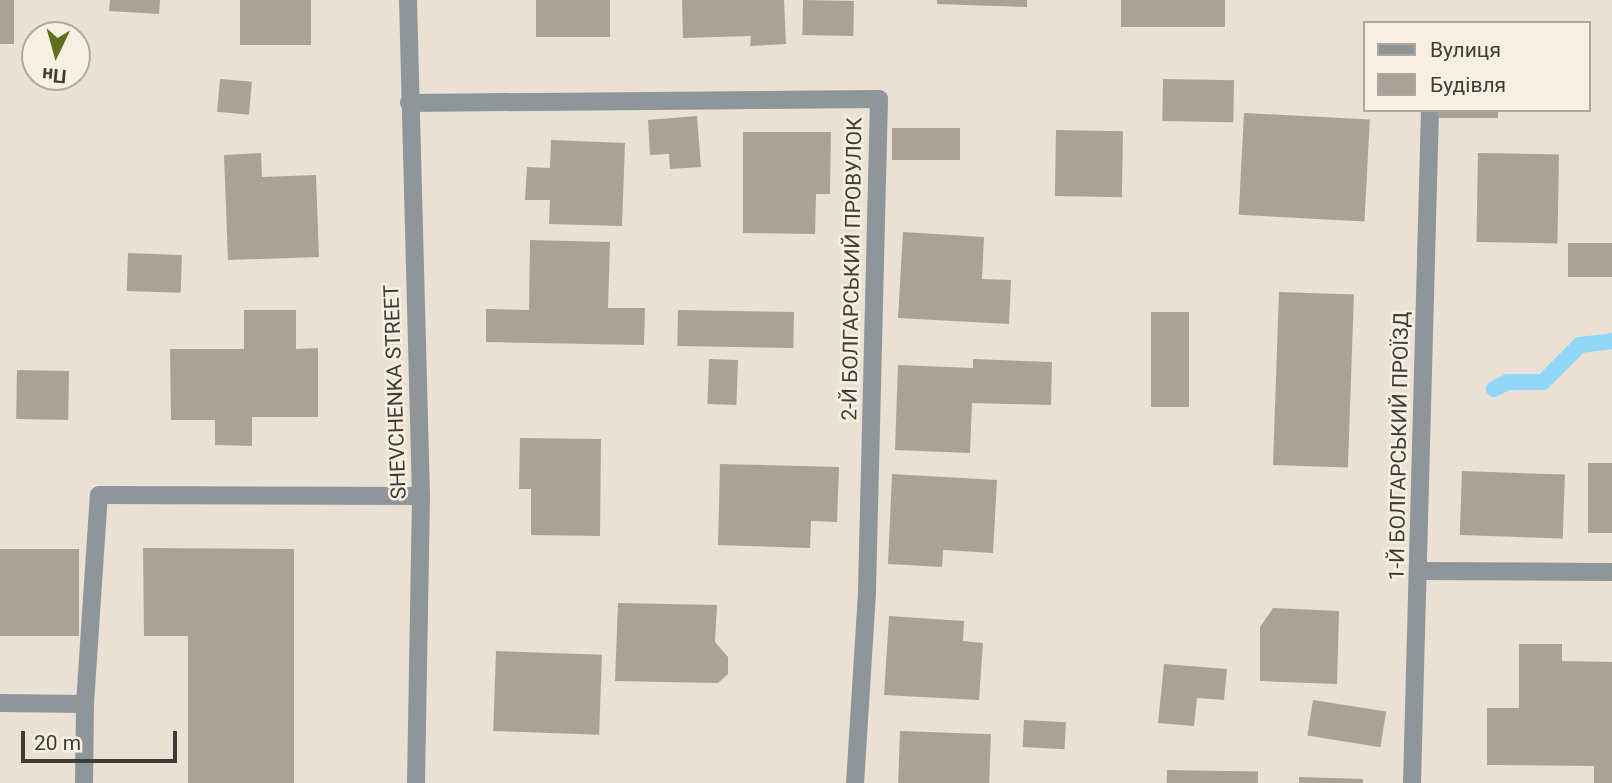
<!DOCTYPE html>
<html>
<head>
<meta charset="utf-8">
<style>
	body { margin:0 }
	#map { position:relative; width:1612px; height:783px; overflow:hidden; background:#eae1d4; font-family:Roboto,sans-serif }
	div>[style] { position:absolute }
	.stream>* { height:16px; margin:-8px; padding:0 8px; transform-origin:8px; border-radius:8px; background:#92d7f7 }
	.building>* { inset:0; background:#aaa296; transform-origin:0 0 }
	.minor>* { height:18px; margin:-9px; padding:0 9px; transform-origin:9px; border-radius:9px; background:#8f9699 }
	span { translate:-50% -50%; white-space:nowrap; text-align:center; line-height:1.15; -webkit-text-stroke:5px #f7efe1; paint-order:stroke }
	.street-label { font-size:21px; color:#3f3c36 }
	.legend { position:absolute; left:1363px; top:21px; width:228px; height:91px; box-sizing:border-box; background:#f7efe1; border:2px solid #ada79d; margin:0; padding:9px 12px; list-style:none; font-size:21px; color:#3f3c36 }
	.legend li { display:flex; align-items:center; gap:14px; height:35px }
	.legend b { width:35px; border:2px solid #ada79d }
	.north { position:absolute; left:21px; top:21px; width:70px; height:70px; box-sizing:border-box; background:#f7efe1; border:2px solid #ada79d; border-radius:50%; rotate:185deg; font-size:19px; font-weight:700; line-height:28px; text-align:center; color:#3f3c36 }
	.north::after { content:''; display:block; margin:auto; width:24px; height:32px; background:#5c701e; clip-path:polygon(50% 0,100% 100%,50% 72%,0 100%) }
	.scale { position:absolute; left:21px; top:731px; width:156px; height:32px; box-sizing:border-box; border:4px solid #3f3c36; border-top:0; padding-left:9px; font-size:21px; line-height:24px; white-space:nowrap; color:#3f3c36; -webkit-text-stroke:5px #f7efe1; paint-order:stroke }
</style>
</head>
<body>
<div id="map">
	<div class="stream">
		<div style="left:1494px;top:389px;width:16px;rotate:-27deg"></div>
		<div style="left:1508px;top:382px;width:35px"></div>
		<div style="left:1543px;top:382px;width:52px;rotate:-45deg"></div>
		<div style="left:1580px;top:345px;width:32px;rotate:-7deg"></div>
	</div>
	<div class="building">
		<div style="left:0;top:0;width:14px;height:44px"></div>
		<div style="clip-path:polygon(110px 0,160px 0,159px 14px,109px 11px)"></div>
		<div style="left:240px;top:0;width:71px;height:45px"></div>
		<div style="left:536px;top:0;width:74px;height:37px"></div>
		<div style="clip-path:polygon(682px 0,784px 0,786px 44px,750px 46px,751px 36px,683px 38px)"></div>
		<div style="left:803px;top:0;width:51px;height:35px;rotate:1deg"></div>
		<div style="clip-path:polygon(937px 0,1027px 0,1027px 7px,937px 4px)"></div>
		<div style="left:1121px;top:0;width:104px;height:27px"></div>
		<div style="left:220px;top:79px;width:32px;height:33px;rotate:5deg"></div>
		<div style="left:1163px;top:79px;width:71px;height:42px;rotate:1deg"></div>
		<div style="left:1439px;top:110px;width:59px;height:8px"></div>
		<div style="left:1244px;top:113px;width:126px;height:102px;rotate:3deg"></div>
		<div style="clip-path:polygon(697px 116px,701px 167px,670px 169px,669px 154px,650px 155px,648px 120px)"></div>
		<div style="left:892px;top:128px;width:68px;height:32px"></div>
		<div style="left:1056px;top:130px;width:67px;height:66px;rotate:1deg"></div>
		<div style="clip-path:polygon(743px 132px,831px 132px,830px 194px,816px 194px,815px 234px,743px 233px)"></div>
		<div style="clip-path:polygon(551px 140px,625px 143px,622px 226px,549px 224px,550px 200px,525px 200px,527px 167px,550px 168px)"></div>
		<div style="clip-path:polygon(261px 153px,262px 177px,316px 175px,319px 257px,228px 260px,224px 155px)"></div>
		<div style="left:1478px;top:153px;width:81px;height:89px;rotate:1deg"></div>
		<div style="clip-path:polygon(903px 232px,984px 237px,982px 279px,1011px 280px,1009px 324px,898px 318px)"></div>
		<div style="clip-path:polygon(530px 240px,610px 242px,608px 308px,645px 308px,644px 345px,486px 342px,486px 309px,529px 310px)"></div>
		<div style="left:1612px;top:243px;width:34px;height:44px;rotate:90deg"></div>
		<div style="left:128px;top:253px;width:54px;height:38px;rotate:2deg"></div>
		<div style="left:1279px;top:292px;width:75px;height:173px;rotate:2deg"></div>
		<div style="clip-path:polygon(244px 310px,296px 310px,296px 349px,318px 348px,318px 417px,252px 417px,252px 446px,215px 445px,215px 420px,171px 420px,170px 349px,244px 349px)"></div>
		<div style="left:678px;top:310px;width:116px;height:36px;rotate:1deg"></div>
		<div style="left:1151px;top:312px;width:38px;height:95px"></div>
		<div style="left:709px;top:359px;width:29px;height:45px;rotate:2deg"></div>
		<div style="clip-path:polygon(973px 359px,1052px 362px,1051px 405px,972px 403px,970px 453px,895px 450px,898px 365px,973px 368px)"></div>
		<div style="left:17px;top:370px;width:52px;height:49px;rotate:1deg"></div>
		<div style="clip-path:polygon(520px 438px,601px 439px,600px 536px,531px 535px,531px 489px,519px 489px)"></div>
		<div style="left:1588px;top:463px;width:24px;height:70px"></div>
		<div style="clip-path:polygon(720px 464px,839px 467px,837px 522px,811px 521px,810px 548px,718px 545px)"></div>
		<div style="left:1462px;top:471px;width:103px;height:64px;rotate:2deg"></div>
		<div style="clip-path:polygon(892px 474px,997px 480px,993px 553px,943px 550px,942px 567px,888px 564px)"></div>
		<div style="clip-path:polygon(143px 548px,294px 549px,294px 783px,188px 783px,188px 636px,144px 636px)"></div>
		<div style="left:0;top:549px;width:79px;height:87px"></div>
		<div style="clip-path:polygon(618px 603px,717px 605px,715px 642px,728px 657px,728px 674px,718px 683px,615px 681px)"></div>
		<div style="clip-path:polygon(1273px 608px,1339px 611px,1337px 684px,1260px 681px,1260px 627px)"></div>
		<div style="clip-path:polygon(889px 616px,964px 621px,963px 641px,983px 643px,979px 700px,884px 695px)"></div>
		<div style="clip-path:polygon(1519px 644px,1562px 644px,1562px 661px,1612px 662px,1612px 783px,1594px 783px,1594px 766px,1487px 765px,1487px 708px,1519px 708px)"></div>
		<div style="left:496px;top:651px;width:106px;height:80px;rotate:2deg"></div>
		<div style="clip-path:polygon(1164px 664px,1227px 669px,1224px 700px,1197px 698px,1194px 726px,1158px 723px)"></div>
		<div style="left:1313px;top:700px;width:74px;height:36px;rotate:9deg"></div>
		<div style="left:1024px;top:720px;width:42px;height:27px;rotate:3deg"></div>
		<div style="left:900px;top:731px;width:91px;height:52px;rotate:2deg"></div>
		<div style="left:1167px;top:770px;width:91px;height:13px;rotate:1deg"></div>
		<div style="clip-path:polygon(1299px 777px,1363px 779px,1363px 783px,1299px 783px)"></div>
	</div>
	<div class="minor">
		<div style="left:408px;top:0;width:496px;rotate:88.5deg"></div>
		<div style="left:421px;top:496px;width:287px;rotate:91deg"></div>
		<div style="left:409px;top:103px;width:470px;rotate:-0.5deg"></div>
		<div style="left:879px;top:99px;width:494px;rotate:91.4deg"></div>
		<div style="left:867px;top:593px;width:190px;rotate:93.6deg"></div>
		<div style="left:1418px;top:571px;width:194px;rotate:0.3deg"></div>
		<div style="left:0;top:703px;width:85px;rotate:0.7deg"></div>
		<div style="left:85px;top:704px;width:79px;rotate:90.7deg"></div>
		<div style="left:85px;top:704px;width:209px;rotate:-86.2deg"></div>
		<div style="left:99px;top:495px;width:322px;rotate:0.2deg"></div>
		<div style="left:1412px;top:783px;width:673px;rotate:-88.47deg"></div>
	</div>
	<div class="street-label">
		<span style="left:852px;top:269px;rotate:-89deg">2-Й БОЛГАРСЬКИЙ ПРОВУЛОК</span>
		<span style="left:395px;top:392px;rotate:-92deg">SHEVCHENKA STREET</span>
		<span style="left:1399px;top:446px;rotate:-89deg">1-Й БОЛГАРСЬКИЙ ПРОЇЗД</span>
	</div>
	<ul class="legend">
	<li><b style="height:9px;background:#8f9699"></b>Вулиця</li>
	<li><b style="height:19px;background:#aaa296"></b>Будівля</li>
	</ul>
	<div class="north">Пн</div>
	<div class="scale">20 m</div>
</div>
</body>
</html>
